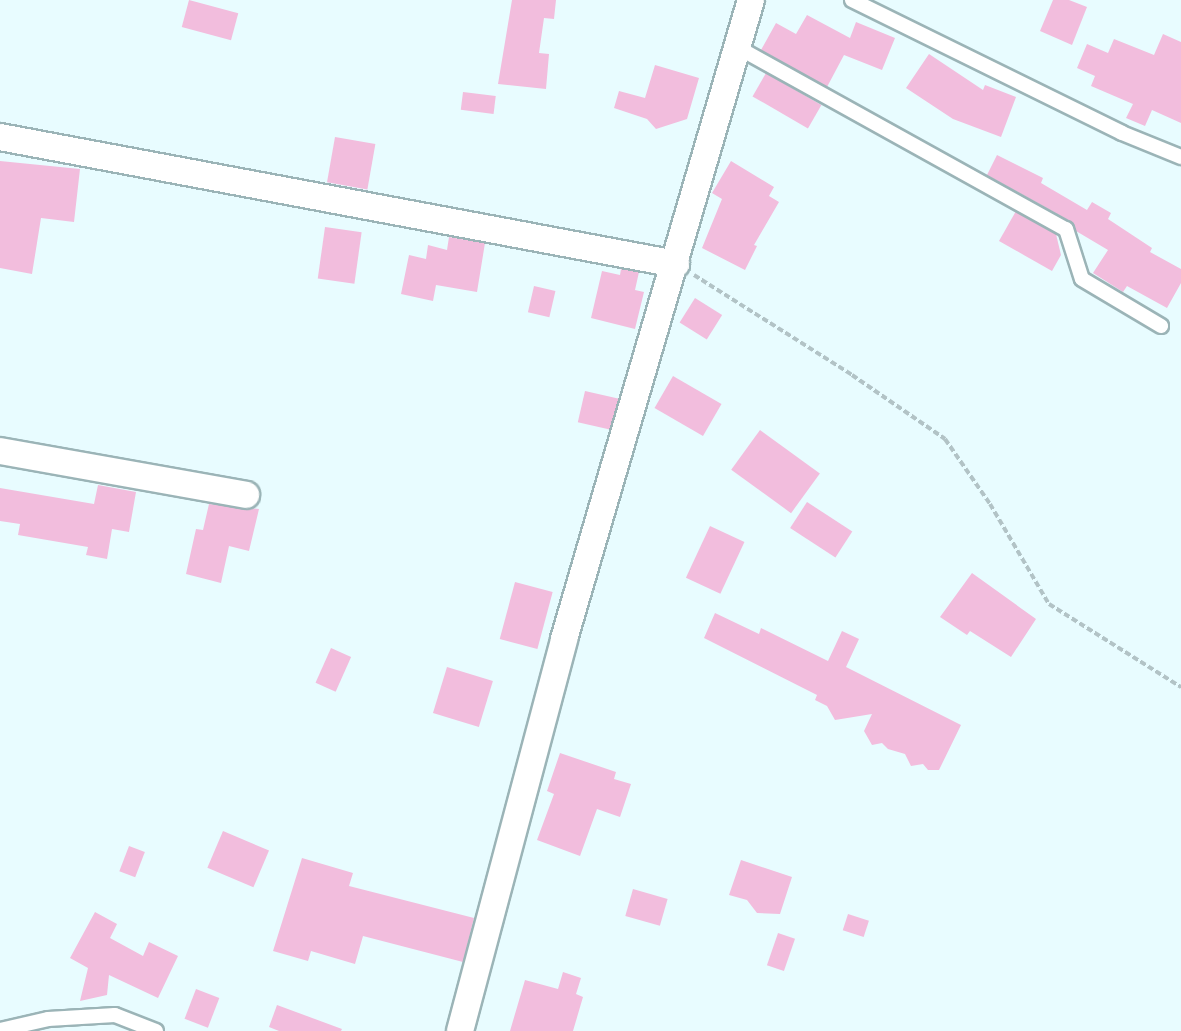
<!DOCTYPE html>
<html>
<head>
<meta charset="utf-8">
<style>
	body { margin:0 }
	#map { position:relative; width:1181px; height:1031px; overflow:hidden; background:#e8fcff; font-family:"DejaVu Sans",sans-serif }
	div>[style] { position:absolute }
	.building>* { inset:0; background:#f2bddd; transform-origin:0 0 }
	.path>* { height:4px; margin-top:-2px; transform-origin:0; background:repeating-linear-gradient(90deg,#b2c3c6 0 6px,transparent 0 9px) }
	.roads { filter:drop-shadow(2px 0 #9bb4b7) drop-shadow(-2px 0 #9bb4b7) drop-shadow(0 2px #9bb4b7) drop-shadow(0 -2px #9bb4b7) }
	.lane>* { height:14px; margin:-7px; padding:0 7px; transform-origin:7px; border-radius:7px; background:#fff }
	.street>* { height:26px; margin:-13px; padding:0 13px; transform-origin:13px; border-radius:13px; background:#fff }
	span { translate:-50% -50%; white-space:nowrap; text-align:center; line-height:1.15; -webkit-text-stroke:5px #fff; paint-order:stroke }
</style>
</head>
<body>
<div id="map">
	<div class="building">
		<div style="left:189px;top:0;width:51px;height:28px;rotate:15deg"></div>
		<div style="clip-path:polygon(512px 0,556px 0,554px 19px,544px 18px,539px 53px,549px 54px,546px 89px,498px 84px)"></div>
		<div style="clip-path:polygon(1053px 0,1069px 0,1087px 7px,1072px 45px,1040px 31px)"></div>
		<div style="clip-path:polygon(807px 15px,850px 38px,856px 22px,895px 38px,882px 70px,844px 55px,827px 87px,761px 50px,776px 23px,796px 34px)"></div>
		<div style="clip-path:polygon(1163px 34px,1181px 42px,1181px 123px,1152px 110px,1145px 126px,1126px 118px,1133px 104px,1091px 86px,1095px 76px,1077px 68px,1087px 44px,1108px 53px,1114px 39px,1154px 55px)"></div>
		<div style="clip-path:polygon(929px 54px,983px 90px,985px 85px,1016px 97px,1001px 137px,953px 119px,906px 88px)"></div>
		<div style="clip-path:polygon(655px 65px,699px 78px,687px 119px,656px 129px,647px 119px,614px 108px,619px 91px,645px 98px)"></div>
		<div style="left:766px;top:73px;width:64px;height:27px;rotate:30deg"></div>
		<div style="left:463px;top:92px;width:33px;height:18px;rotate:7deg"></div>
		<div style="left:335px;top:137px;width:41px;height:46px;rotate:10deg"></div>
		<div style="clip-path:polygon(997px 155px,1043px 178px,1041px 183px,1087px 210px,1092px 202px,1111px 213px,1108px 219px,1152px 248px,1150px 252px,1181px 269px,1181px 283px,1167px 308px,1127px 286px,1123px 292px,1093px 273px,1108px 250px,1076px 231px,1070px 221px,987px 175px)"></div>
		<div style="clip-path:polygon(0 161px,80px 169px,74px 222px,41px 218px,32px 274px,0 268px)"></div>
		<div style="clip-path:polygon(731px 161px,774px 187px,769px 196px,779px 202px,754px 245px,757px 246px,745px 270px,702px 248px,722px 199px,712px 193px)"></div>
		<div style="clip-path:polygon(1016px 211px,1056px 234px,1061px 255px,1052px 271px,999px 241px)"></div>
		<div style="left:325px;top:227px;width:37px;height:52px;rotate:8deg"></div>
		<div style="clip-path:polygon(449px 237px,485px 243px,477px 292px,436px 285px,433px 301px,401px 294px,409px 255px,426px 259px,428px 245px,447px 250px)"></div>
		<div style="clip-path:polygon(621px 269px,639px 272px,635px 290px,644px 292px,635px 329px,591px 318px,602px 271px,620px 275px)"></div>
		<div style="left:534px;top:286px;width:22px;height:27px;rotate:13deg"></div>
		<div style="left:695px;top:298px;width:32px;height:29px;rotate:32deg"></div>
		<div style="left:673px;top:376px;width:56px;height:37px;rotate:30deg"></div>
		<div style="left:585px;top:391px;width:35px;height:32px;rotate:13deg"></div>
		<div style="left:760px;top:430px;width:74px;height:49px;rotate:36deg"></div>
		<div style="clip-path:polygon(98px 485px,136px 492px,129px 532px,112px 529px,107px 559px,86px 555px,88px 547px,18px 535px,20px 524px,0 521px,0 488px,94px 504px)"></div>
		<div style="left:807px;top:502px;width:54px;height:31px;rotate:33deg"></div>
		<div style="clip-path:polygon(209px 504px,259px 509px,249px 551px,229px 546px,221px 583px,186px 574px,196px 529px,203px 530px)"></div>
		<div style="left:710px;top:526px;width:38px;height:57px;rotate:25deg"></div>
		<div style="clip-path:polygon(972px 573px,1036px 619px,1011px 657px,970px 631px,967px 635px,940px 617px)"></div>
		<div style="left:515px;top:582px;width:39px;height:59px;rotate:15deg"></div>
		<div style="clip-path:polygon(715px 613px,759px 634px,761px 628px,828px 661px,842px 631px,859px 639px,846px 667px,961px 725px,939px 770px,928px 770px,923px 764px,911px 766px,905px 754px,888px 749px,882px 743px,872px 745px,864px 731px,872px 714px,835px 720px,827px 706px,815px 700px,817px 695px,704px 638px)"></div>
		<div style="left:331px;top:648px;width:22px;height:38px;rotate:24deg"></div>
		<div style="left:447px;top:667px;width:48px;height:48px;rotate:17deg"></div>
		<div style="clip-path:polygon(560px 753px,616px 772px,614px 779px,631px 784px,620px 817px,597px 809px,580px 856px,537px 840px,554px 794px,547px 791px)"></div>
		<div style="left:223px;top:831px;width:50px;height:40px;rotate:23deg"></div>
		<div style="left:129px;top:846px;width:17px;height:27px;rotate:21deg"></div>
		<div style="clip-path:polygon(302px 858px,353px 873px,349px 886px,474px 918px,463px 962px,363px 936px,355px 964px,311px 951px,308px 961px,273px 951px)"></div>
		<div style="clip-path:polygon(741px 860px,792px 877px,780px 914px,757px 913px,747px 900px,729px 895px)"></div>
		<div style="left:633px;top:889px;width:36px;height:28px;rotate:16deg"></div>
		<div style="clip-path:polygon(95px 912px,117px 924px,110px 938px,143px 956px,149px 942px,178px 956px,158px 998px,109px 975px,107px 995px,80px 1001px,88px 968px,70px 958px)"></div>
		<div style="left:848px;top:914px;width:22px;height:17px;rotate:18deg"></div>
		<div style="left:778px;top:933px;width:18px;height:34px;rotate:19deg"></div>
		<div style="clip-path:polygon(563px 972px,581px 978px,576px 994px,583px 997px,573px 1031px,510px 1031px,525px 980px,558px 989px)"></div>
		<div style="left:196px;top:989px;width:25px;height:32px;rotate:21deg"></div>
		<div style="clip-path:polygon(277px 1005px,342px 1029px,341px 1031px,279px 1031px,269px 1027px)"></div>
	</div>
	<div class="path">
		<div style="left:694px;top:275px;width:187px;rotate:32.3deg"></div>
		<div style="left:852px;top:375px;width:113px;rotate:34.5deg"></div>
		<div style="left:945px;top:439px;width:79px;rotate:55.3deg"></div>
		<div style="left:990px;top:504px;width:116px;rotate:59.5deg"></div>
		<div style="left:1049px;top:604px;width:156px;rotate:32.2deg"></div>
	</div>
	<div class="roads">
		<div class="lane">
			<div style="left:852px;top:0;width:301px;rotate:26.2deg"></div>
			<div style="left:1122px;top:133px;width:64px;rotate:22.1deg"></div>
			<div style="left:737px;top:47px;width:376px;rotate:29deg"></div>
			<div style="left:1066px;top:229px;width:52px;rotate:72.3deg"></div>
			<div style="left:1082px;top:279px;width:92px;rotate:30.7deg"></div>
			<div style="left:0;top:1030px;width:49px;rotate:-12.9deg"></div>
			<div style="left:48px;top:1019px;width:67px;rotate:-3.4deg"></div>
			<div style="left:115px;top:1015px;width:44px;rotate:21.3deg"></div>
		</div>
		<div class="street">
			<div style="left:0;top:137px;width:688px;rotate:10.64deg"></div>
			<div style="left:0;top:451px;width:250px;rotate:10.1deg"></div>
			<div style="left:460px;top:1031px;width:406px;rotate:-75.1deg"></div>
			<div style="left:564px;top:639px;width:666px;rotate:-73.69deg"></div>
		</div>
	</div>
</div>
</body>
</html>
